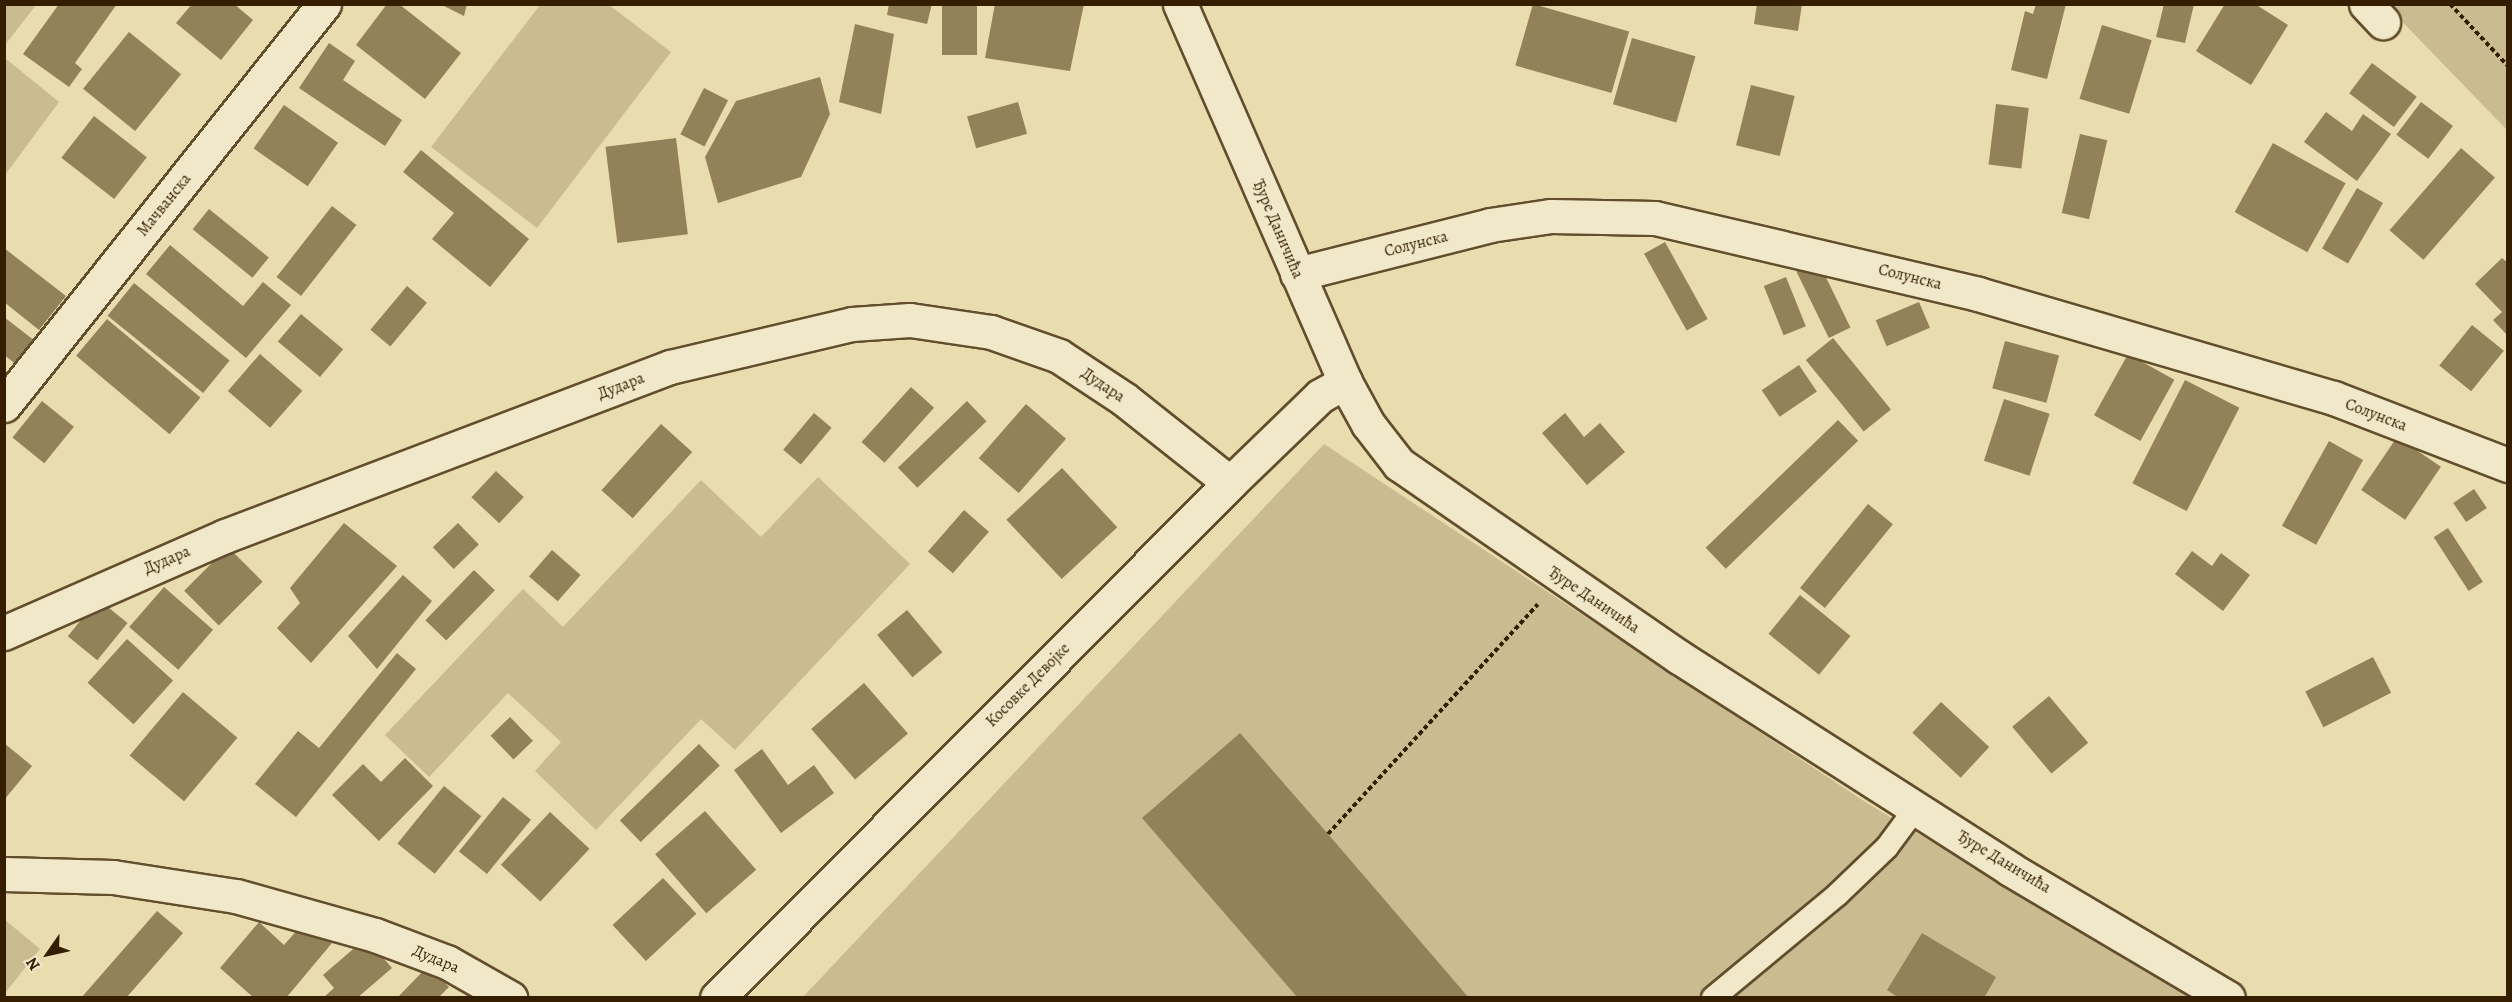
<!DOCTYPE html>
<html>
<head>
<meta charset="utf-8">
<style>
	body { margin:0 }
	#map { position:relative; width:2512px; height:1002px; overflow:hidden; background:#e9dcae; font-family:Alegreya,serif }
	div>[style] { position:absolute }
	.green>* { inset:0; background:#cabc90 }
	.building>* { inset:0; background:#93815a; transform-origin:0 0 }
	.path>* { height:4px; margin-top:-2px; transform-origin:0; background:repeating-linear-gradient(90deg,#351e00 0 4.5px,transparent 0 7.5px) }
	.roads { filter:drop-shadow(2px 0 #624e2c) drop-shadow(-2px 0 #624e2c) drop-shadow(0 2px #624e2c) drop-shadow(0 -2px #624e2c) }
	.service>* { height:22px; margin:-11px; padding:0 11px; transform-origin:11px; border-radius:11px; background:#f1e8ca }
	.minor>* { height:33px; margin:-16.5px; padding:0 16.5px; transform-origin:16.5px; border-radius:16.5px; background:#f1e8ca }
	span { translate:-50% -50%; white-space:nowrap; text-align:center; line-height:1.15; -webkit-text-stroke:4.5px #f1e8ca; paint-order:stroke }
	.street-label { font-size:16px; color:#351e00 }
	.frame { position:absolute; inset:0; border:6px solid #351e00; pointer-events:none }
	.north { position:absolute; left:18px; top:924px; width:60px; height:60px; -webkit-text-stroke:4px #f1e8ca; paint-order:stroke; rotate:236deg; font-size:16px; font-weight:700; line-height:24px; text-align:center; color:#351e00 }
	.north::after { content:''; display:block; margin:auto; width:21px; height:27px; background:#351e00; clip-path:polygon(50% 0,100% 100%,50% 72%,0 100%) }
</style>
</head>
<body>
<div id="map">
	<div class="green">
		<div style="clip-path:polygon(5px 4px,36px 5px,5px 45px,4px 5px)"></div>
		<div style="clip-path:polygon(540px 5px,609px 5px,671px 52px,537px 228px,431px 147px)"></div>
		<div style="clip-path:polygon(2386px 5px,2507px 5px,2507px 130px)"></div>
		<div style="clip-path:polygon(5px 58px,59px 102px,5px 175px,4px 175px)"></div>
		<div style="clip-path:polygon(1324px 444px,1867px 803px,2190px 997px,802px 998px)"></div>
		<div style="clip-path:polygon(818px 477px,910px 564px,735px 750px,701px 719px,596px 830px,535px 771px,561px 742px,508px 693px,429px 777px,385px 735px,523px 589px,563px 627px,701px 480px,761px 537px)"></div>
		<div style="clip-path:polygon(5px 920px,40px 949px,5px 993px)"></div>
	</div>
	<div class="building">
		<div style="clip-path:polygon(59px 4px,117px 4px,75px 63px,82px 69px,69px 87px,23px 54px)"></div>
		<div style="clip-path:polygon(192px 4px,234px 4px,253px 20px,221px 60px,176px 23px)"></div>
		<div style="clip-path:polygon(387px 4px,399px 4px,461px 53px,425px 99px,356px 45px)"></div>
		<div style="clip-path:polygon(440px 4px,467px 4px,464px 16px)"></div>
		<div style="clip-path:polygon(889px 4px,932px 4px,927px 24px,887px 15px)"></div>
		<div style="left:942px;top:4px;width:35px;height:51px"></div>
		<div style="clip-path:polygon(995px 4px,1084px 4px,1070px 71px,985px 58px)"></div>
		<div style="left:1533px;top:4px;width:100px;height:64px;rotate:16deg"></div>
		<div style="clip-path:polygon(1757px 4px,1802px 4px,1798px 31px,1754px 24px)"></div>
		<div style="clip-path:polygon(2036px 4px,2066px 4px,2047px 79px,2011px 70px,2025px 11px,2033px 14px)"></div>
		<div style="clip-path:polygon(2164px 4px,2194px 4px,2185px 43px,2156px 37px)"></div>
		<div style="clip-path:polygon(2225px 4px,2255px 4px,2288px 25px,2251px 85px,2196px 51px)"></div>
		<div style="clip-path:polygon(855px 24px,894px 34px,881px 114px,839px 102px)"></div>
		<div style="left:2102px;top:25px;width:52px;height:77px;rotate:17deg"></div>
		<div style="left:129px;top:32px;width:67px;height:73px;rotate:39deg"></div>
		<div style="left:1632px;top:38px;width:66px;height:69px;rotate:16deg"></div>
		<div style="clip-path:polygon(329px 43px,355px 61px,343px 80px,402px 120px,385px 146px,299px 88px)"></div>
		<div style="left:2372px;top:63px;width:56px;height:38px;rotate:37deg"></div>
		<div style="clip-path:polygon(820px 77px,830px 114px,801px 177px,718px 203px,705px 157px,736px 101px)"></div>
		<div style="left:1751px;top:85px;width:45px;height:62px;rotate:14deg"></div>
		<div style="left:704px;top:88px;width:27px;height:52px;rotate:27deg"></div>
		<div style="left:1018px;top:102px;width:33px;height:53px;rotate:74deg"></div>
		<div style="left:2421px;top:102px;width:40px;height:41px;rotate:37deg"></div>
		<div style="left:1996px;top:104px;width:33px;height:61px;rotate:7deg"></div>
		<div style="left:284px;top:105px;width:66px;height:53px;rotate:35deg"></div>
		<div style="clip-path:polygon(2326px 112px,2352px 131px,2363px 114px,2391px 134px,2357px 181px,2304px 142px)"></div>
		<div style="left:94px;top:116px;width:67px;height:53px;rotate:38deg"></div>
		<div style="left:2080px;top:134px;width:28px;height:81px;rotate:13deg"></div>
		<div style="left:676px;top:138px;width:97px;height:71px;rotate:83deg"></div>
		<div style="left:2273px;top:143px;width:83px;height:79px;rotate:29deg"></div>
		<div style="left:2461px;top:148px;width:45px;height:109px;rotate:41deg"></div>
		<div style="clip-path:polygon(421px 150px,529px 239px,490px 287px,432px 239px,454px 213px,403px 172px)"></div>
		<div style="left:2357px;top:188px;width:30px;height:70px;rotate:30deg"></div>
		<div style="left:332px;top:206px;width:31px;height:90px;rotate:38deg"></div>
		<div style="left:209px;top:209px;width:77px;height:26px;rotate:39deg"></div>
		<div style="left:1665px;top:242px;width:88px;height:24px;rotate:61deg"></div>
		<div style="clip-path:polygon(170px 245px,243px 306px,263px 282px,291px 305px,246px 358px,146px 274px)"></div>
		<div style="clip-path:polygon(4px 248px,66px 296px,39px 330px,4px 302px)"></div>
		<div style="clip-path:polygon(2502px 258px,2508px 263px,2508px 336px,2493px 320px,2502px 312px,2475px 284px)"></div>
		<div style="left:1818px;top:261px;width:74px;height:24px;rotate:64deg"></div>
		<div style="left:1786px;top:277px;width:53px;height:24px;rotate:68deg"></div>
		<div style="left:134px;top:283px;width:123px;height:42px;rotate:39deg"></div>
		<div style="left:407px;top:286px;width:26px;height:57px;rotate:40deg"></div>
		<div style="left:1919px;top:302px;width:28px;height:47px;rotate:67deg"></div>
		<div style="left:301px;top:314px;width:55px;height:36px;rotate:40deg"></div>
		<div style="clip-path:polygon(4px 317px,35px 341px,17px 365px,4px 355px)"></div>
		<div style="left:107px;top:319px;width:122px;height:48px;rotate:40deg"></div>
		<div style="left:2472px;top:325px;width:41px;height:52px;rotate:39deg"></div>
		<div style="left:1833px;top:338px;width:92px;height:35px;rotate:51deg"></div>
		<div style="left:2005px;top:341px;width:56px;height:49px;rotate:15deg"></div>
		<div style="left:260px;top:354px;width:56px;height:49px;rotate:41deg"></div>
		<div style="left:2128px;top:354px;width:53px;height:70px;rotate:29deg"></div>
		<div style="left:1799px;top:365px;width:32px;height:45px;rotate:56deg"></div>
		<div style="left:2185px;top:380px;width:61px;height:116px;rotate:27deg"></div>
		<div style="left:911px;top:387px;width:31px;height:74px;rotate:42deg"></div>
		<div style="left:2004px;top:399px;width:48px;height:65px;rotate:18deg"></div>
		<div style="left:42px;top:401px;width:41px;height:47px;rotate:39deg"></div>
		<div style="left:967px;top:401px;width:28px;height:96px;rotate:46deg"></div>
		<div style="left:1026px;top:404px;width:53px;height:72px;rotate:41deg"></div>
		<div style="left:814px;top:413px;width:23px;height:48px;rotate:40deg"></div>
		<div style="clip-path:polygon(1565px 413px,1584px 437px,1600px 423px,1625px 452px,1587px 485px,1542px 433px)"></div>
		<div style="left:1838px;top:420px;width:29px;height:184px;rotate:46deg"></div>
		<div style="left:661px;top:424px;width:42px;height:89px;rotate:42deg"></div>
		<div style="left:2397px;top:437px;width:53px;height:64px;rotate:34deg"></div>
		<div style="left:2329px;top:441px;width:39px;height:97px;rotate:29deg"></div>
		<div style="left:1062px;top:468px;width:81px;height:76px;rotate:47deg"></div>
		<div style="left:496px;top:471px;width:38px;height:36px;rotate:43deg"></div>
		<div style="left:2474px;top:489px;width:23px;height:25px;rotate:56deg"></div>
		<div style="left:1868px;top:504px;width:32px;height:108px;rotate:39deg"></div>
		<div style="left:964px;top:510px;width:33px;height:55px;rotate:41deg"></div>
		<div style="clip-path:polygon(344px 523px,397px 566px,311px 663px,277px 628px,300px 603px,290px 588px)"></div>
		<div style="left:458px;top:523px;width:30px;height:35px;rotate:46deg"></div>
		<div style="left:2448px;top:528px;width:64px;height:17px;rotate:57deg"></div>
		<div style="left:228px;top:547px;width:49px;height:62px;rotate:45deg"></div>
		<div style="left:552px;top:550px;width:38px;height:35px;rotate:41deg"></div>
		<div style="clip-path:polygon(2192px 551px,2212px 566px,2221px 553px,2250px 575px,2223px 611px,2175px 574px)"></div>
		<div style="left:474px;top:570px;width:29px;height:70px;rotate:44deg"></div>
		<div style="clip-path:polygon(403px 575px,432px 601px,377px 669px,348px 636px)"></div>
		<div style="left:164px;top:587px;width:65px;height:53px;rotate:41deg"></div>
		<div style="left:1800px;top:595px;width:65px;height:50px;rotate:39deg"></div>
		<div style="left:98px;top:599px;width:38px;height:48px;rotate:39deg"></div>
		<div style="left:907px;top:610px;width:55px;height:39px;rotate:50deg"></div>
		<div style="left:127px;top:639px;width:62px;height:59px;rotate:42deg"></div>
		<div style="clip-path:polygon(397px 653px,416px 669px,296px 817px,255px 784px,298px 731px,319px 748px)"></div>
		<div style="left:2373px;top:657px;width:40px;height:76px;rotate:63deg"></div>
		<div style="left:864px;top:683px;width:67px;height:70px;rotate:49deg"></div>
		<div style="left:183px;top:692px;width:71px;height:83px;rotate:40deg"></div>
		<div style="left:2049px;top:696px;width:61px;height:48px;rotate:50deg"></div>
		<div style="left:1941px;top:702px;width:66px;height:42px;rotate:43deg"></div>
		<div style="left:510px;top:717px;width:33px;height:27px;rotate:46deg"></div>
		<div style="clip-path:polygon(1240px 733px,1328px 834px,1469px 998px,1298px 998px,1142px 818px)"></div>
		<div style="clip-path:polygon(4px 743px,32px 766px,4px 800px)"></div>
		<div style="left:699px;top:744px;width:30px;height:110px;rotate:46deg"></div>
		<div style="clip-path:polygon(762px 749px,788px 785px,814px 765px,834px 793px,781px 833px,734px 770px)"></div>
		<div style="clip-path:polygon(405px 758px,433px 786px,379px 841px,332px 795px,363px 764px,381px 782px)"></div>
		<div style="left:444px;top:786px;width:48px;height:74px;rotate:39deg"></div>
		<div style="left:503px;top:797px;width:36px;height:70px;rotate:39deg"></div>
		<div style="left:705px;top:811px;width:78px;height:66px;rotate:49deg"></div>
		<div style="left:550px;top:812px;width:54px;height:72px;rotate:43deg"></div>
		<div style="left:663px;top:878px;width:49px;height:69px;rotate:47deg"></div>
		<div style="clip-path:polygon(157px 911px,183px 933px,126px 998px,81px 998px)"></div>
		<div style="clip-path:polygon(306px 920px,332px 943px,286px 998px,254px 998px,220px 968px,259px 922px,284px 945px)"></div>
		<div style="clip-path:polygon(1922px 933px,1996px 977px,1984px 998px,1899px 998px,1887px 990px)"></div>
		<div style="clip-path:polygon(366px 938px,392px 968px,357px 998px,323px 998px,334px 988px,323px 975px)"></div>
		<div style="clip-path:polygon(428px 966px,449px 987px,438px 998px,397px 998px)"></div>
	</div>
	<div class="path">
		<div style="left:2450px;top:4px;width:85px;rotate:46.9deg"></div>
		<div style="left:1328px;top:834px;width:311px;rotate:-47.6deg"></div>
	</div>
	<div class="roads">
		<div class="service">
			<div style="left:1713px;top:998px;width:161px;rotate:-39.7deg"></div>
			<div style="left:1837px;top:895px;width:69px;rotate:-43.8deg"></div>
			<div style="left:1887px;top:847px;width:49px;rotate:-53.4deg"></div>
		</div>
		<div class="minor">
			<div style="left:1180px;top:4px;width:412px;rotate:66.4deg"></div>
			<div style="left:1345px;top:382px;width:48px;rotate:61.3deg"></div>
			<div style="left:1368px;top:424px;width:51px;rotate:52.2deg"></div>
			<div style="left:1399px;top:464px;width:340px;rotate:34.6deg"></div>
			<div style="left:1679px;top:657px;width:393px;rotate:32.6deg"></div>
			<div style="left:2010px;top:869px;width:253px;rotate:30.6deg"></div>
			<div style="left:2366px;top:4px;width:25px;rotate:47deg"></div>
			<div style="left:1297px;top:274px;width:199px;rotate:-14.2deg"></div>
			<div style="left:1490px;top:225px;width:62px;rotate:-8.4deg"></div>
			<div style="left:1551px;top:216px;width:104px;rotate:1.1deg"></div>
			<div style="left:1655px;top:218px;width:332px;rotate:13.2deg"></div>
			<div style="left:1978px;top:294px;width:371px;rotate:16.3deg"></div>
			<div style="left:2334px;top:398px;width:186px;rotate:21.1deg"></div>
			<div style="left:4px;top:405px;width:513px;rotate:-51.41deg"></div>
			<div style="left:4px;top:633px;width:241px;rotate:-23.7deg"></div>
			<div style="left:225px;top:536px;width:476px;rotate:-20.8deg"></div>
			<div style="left:670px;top:367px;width:187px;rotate:-13.3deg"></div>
			<div style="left:852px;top:324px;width:58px;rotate:-3.9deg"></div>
			<div style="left:910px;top:320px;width:82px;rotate:8.4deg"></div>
			<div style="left:991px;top:332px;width:72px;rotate:19.4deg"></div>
			<div style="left:1059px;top:356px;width:78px;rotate:33.5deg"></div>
			<div style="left:1124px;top:399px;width:135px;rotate:38.4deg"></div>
			<div style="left:4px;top:874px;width:109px;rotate:1.6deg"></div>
			<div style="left:113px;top:877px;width:124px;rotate:8.8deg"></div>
			<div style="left:236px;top:896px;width:144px;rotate:15.7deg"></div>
			<div style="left:375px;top:935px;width:77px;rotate:20.6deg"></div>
			<div style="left:447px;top:962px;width:73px;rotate:29.7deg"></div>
			<div style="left:717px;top:998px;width:727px;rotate:-45.11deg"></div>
			<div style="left:1230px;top:483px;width:125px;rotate:-44deg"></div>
			<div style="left:1320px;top:396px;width:29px;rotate:-29deg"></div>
		</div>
	</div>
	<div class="street-label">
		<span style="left:164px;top:205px;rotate:-51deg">Мачванска</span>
		<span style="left:1278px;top:229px;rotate:67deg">Ђуре Даничића</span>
		<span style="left:1416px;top:244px;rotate:-14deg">Солунска</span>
		<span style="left:1910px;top:277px;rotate:14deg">Солунска</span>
		<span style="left:1103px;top:385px;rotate:34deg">Дудара</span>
		<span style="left:621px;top:386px;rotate:-21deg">Дудара</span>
		<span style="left:2376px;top:415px;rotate:21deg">Солунска</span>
		<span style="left:167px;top:560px;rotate:-23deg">Дудара</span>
		<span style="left:1594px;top:600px;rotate:34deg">Ђуре Даничића</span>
		<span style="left:1028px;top:685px;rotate:-45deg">Косовке Девојке</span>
		<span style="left:2004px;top:862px;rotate:31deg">Ђуре Даничића</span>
		<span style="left:436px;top:959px;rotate:23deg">Дудара</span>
	</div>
	<div class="frame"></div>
	<div class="north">N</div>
</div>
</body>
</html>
